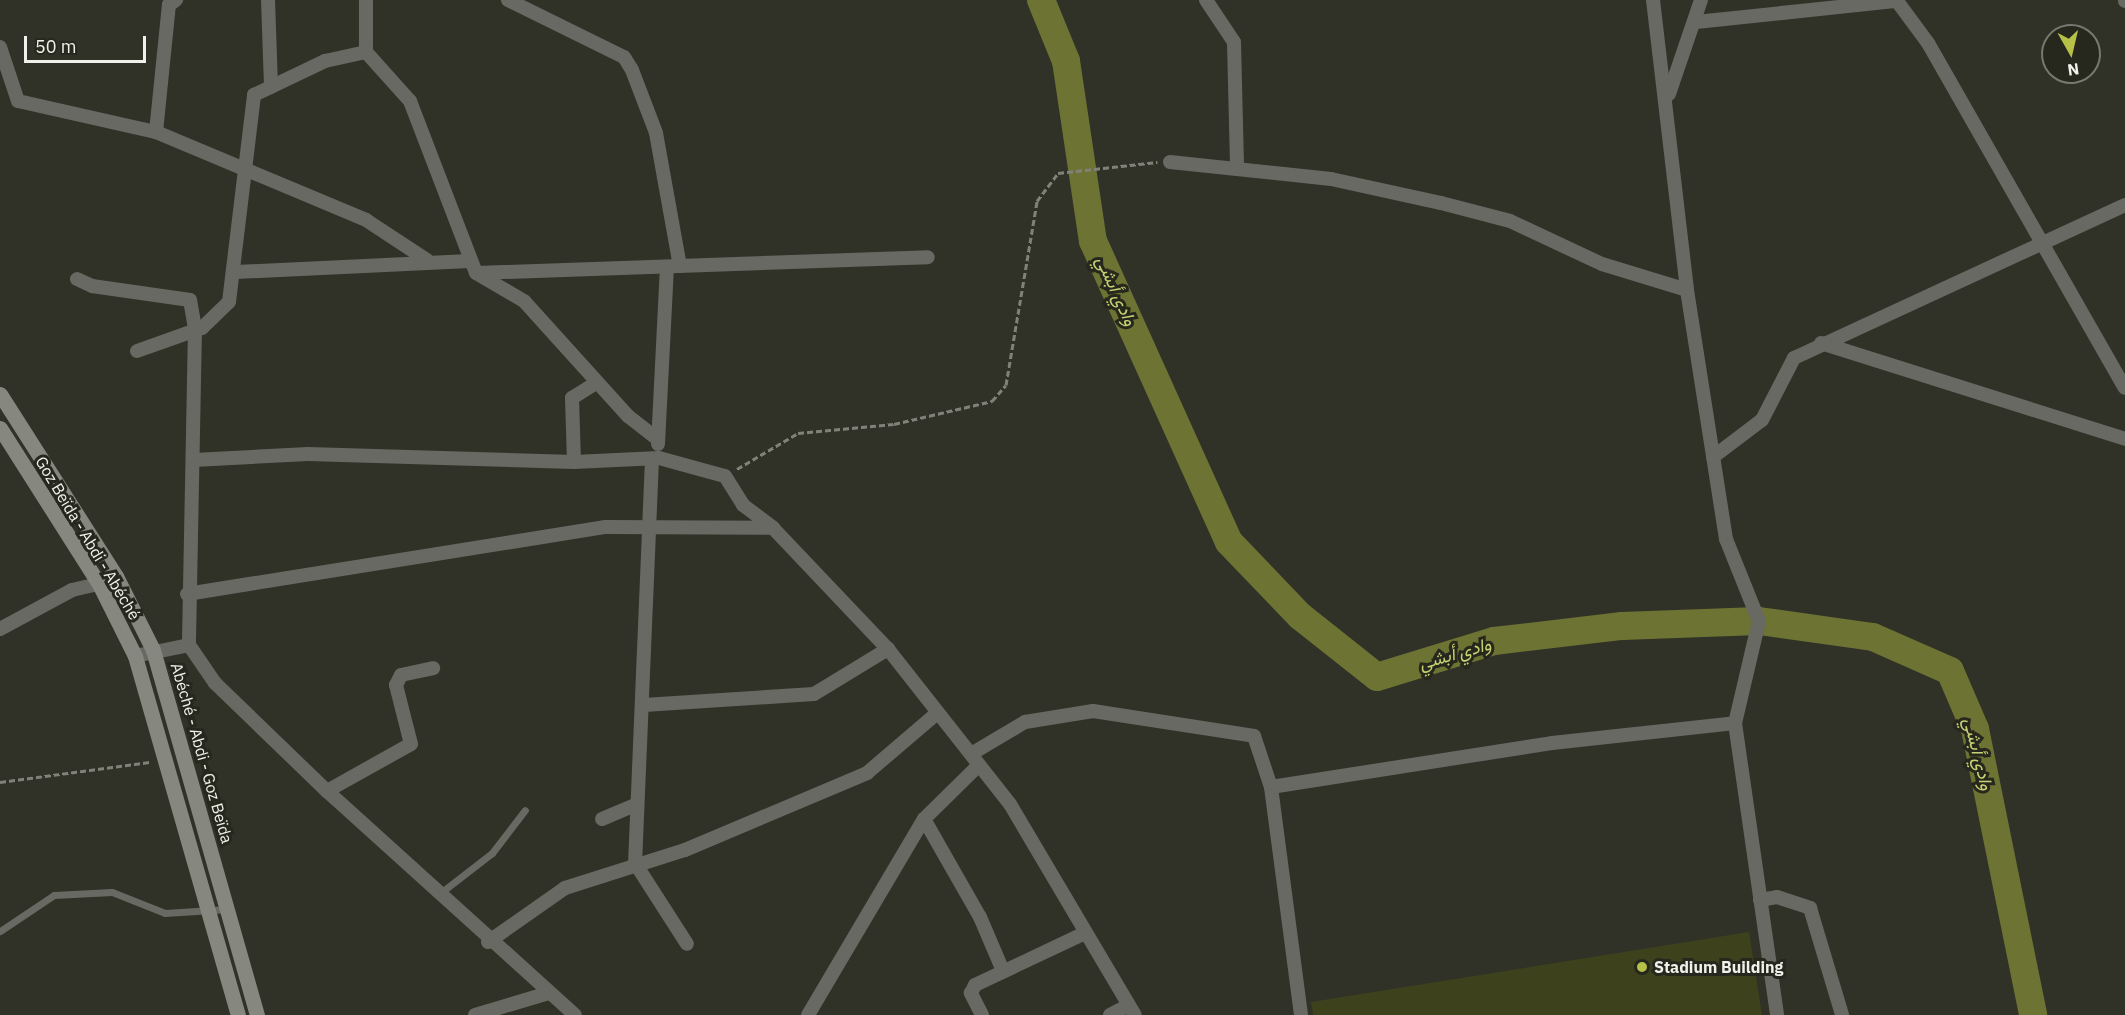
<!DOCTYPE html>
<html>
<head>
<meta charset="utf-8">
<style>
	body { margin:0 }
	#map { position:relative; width:2125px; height:1015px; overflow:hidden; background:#303227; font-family:"IBM Plex Sans",Vazirmatn,sans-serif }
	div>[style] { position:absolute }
	.green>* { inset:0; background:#3e421c }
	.river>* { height:28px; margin:-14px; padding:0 14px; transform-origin:14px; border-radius:14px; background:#6d7332 }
	.path>* { height:3px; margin-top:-1.5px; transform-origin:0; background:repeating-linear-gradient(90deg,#808178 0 6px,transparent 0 9px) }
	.service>* { height:7px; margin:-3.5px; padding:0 3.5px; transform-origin:3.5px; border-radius:3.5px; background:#686963 }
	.minor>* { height:14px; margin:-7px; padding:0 7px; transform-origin:7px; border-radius:7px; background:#686963 }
	.secondary>* { height:15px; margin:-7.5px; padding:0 7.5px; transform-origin:7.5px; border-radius:7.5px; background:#86887f }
	.dots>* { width:16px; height:16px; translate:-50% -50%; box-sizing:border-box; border:3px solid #27281d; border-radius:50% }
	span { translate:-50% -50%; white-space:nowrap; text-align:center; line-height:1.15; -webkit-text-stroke:6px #27281d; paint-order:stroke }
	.street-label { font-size:16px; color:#f0f1ea }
	.poi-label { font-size:16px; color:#f0f1ea; font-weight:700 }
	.left { translate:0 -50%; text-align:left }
	.water-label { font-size:18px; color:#c7d073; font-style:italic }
	.north { position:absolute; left:2041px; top:24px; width:60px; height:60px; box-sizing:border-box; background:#27281d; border:2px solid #77786f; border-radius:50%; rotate:172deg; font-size:16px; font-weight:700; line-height:24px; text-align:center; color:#f0f1ea }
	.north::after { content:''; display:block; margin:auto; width:21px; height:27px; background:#b7c148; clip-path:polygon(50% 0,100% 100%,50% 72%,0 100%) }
	.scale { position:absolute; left:24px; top:36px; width:122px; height:27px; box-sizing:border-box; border:3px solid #f0f1ea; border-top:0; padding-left:8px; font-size:18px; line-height:21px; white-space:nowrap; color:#f0f1ea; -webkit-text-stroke:4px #27281d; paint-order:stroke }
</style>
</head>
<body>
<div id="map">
	<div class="green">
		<div style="clip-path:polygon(1749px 932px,1762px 1015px,1313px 1015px,1311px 1002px)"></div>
	</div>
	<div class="river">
		<div style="left:1041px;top:0;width:66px;rotate:67.7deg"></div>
		<div style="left:1066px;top:61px;width:182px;rotate:81.5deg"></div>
		<div style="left:1093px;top:241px;width:330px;rotate:65.7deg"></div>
		<div style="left:1229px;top:542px;width:103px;rotate:46.2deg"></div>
		<div style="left:1300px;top:616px;width:98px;rotate:38.4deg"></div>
		<div style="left:1377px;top:677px;width:122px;rotate:-17.1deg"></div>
		<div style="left:1494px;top:641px;width:129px;rotate:-6.7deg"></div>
		<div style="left:1622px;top:626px;width:137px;rotate:-2.1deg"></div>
		<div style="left:1759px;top:621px;width:115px;rotate:8deg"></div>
		<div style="left:1873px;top:637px;width:84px;rotate:23.8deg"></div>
		<div style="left:1950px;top:671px;width:63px;rotate:66.7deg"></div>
		<div style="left:1975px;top:729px;width:292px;rotate:78.5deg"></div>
	</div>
	<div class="path">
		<div style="left:737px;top:469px;width:71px;rotate:-30.5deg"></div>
		<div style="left:798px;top:433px;width:96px;rotate:-5.4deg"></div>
		<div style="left:894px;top:424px;width:101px;rotate:-13.2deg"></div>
		<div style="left:992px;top:401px;width:21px;rotate:-49deg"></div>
		<div style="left:1006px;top:385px;width:187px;rotate:-80.4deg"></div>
		<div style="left:1037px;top:201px;width:35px;rotate:-53deg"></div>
		<div style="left:1058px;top:173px;width:100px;rotate:-6.3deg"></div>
		<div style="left:0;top:782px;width:151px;rotate:-7.6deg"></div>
	</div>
	<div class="service">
		<div style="left:439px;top:894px;width:67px;rotate:-37.7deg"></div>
		<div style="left:492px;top:853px;width:54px;rotate:-52.5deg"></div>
		<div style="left:0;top:931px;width:65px;rotate:-33.7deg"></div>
		<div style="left:54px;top:895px;width:58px;rotate:-3deg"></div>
		<div style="left:112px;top:892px;width:57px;rotate:21.6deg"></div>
		<div style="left:165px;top:913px;width:63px;rotate:-3.6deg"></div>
	</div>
	<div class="minor">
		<div style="left:268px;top:0;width:87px;rotate:88deg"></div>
		<div style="left:366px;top:0;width:52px;rotate:90deg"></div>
		<div style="left:366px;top:52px;width:66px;rotate:48.1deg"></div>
		<div style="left:410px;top:101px;width:184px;rotate:69deg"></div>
		<div style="left:476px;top:273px;width:56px;rotate:30.3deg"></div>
		<div style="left:524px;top:301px;width:155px;rotate:47.9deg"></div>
		<div style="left:628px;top:416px;width:37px;rotate:38deg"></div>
		<div style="left:508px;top:0;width:129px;rotate:26.2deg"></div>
		<div style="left:624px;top:57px;width:15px;rotate:58deg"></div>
		<div style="left:632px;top:70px;width:67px;rotate:69.1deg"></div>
		<div style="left:656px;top:133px;width:135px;rotate:79.8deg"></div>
		<div style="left:1206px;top:0;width:50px;rotate:56.3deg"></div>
		<div style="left:1234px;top:42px;width:125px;rotate:88.6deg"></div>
		<div style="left:1653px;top:0;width:292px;rotate:83.3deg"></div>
		<div style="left:1687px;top:290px;width:252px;rotate:81.1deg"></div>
		<div style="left:1726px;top:539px;width:88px;rotate:68.1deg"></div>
		<div style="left:1759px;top:621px;width:105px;rotate:103.2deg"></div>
		<div style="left:1735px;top:723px;width:295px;rotate:81.8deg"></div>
		<div style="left:2125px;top:0;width:1px;rotate:90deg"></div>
		<div style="left:1696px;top:22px;width:202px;rotate:-6deg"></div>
		<div style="left:1897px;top:1px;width:52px;rotate:53.6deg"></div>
		<div style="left:1928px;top:43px;width:397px;rotate:60.3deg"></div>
		<div style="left:0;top:47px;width:57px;rotate:71.6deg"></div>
		<div style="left:18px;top:101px;width:141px;rotate:12.7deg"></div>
		<div style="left:156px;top:132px;width:228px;rotate:22.7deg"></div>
		<div style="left:366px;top:220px;width:73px;rotate:33.3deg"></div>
		<div style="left:1669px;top:94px;width:99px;rotate:-71.2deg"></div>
		<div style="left:156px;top:132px;width:128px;rotate:-84.2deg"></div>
		<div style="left:169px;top:5px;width:9px;rotate:-36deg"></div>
		<div style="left:1170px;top:162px;width:162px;rotate:6deg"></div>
		<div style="left:1331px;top:179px;width:113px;rotate:12.3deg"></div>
		<div style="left:1441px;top:203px;width:71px;rotate:14.6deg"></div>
		<div style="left:1510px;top:221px;width:102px;rotate:25.1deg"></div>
		<div style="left:1602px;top:264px;width:89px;rotate:17deg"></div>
		<div style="left:236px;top:272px;width:234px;rotate:-2.7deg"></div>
		<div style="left:477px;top:273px;width:451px;rotate:-2deg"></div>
		<div style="left:77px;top:279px;width:17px;rotate:25deg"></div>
		<div style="left:92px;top:286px;width:99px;rotate:8.1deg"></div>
		<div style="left:190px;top:300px;width:28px;rotate:80deg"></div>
		<div style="left:195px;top:328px;width:317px;rotate:91.1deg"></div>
		<div style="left:189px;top:645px;width:46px;rotate:55.6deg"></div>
		<div style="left:215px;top:683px;width:156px;rotate:44deg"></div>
		<div style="left:327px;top:791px;width:334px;rotate:42.1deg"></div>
		<div style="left:1821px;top:343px;width:319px;rotate:17.5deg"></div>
		<div style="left:137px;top:351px;width:69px;rotate:-19.5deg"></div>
		<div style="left:202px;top:328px;width:37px;rotate:-44deg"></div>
		<div style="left:229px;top:302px;width:209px;rotate:-83.1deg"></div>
		<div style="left:254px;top:95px;width:79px;rotate:-25.6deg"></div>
		<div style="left:325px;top:61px;width:42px;rotate:-12.4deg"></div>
		<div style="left:658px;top:444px;width:177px;rotate:-87.1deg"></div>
		<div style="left:1713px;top:457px;width:61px;rotate:-37.1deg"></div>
		<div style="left:1762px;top:420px;width:70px;rotate:-62.7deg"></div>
		<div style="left:1794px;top:358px;width:365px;rotate:-24.8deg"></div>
		<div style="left:652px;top:459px;width:404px;rotate:92.4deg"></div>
		<div style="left:635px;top:863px;width:96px;rotate:57.3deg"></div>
		<div style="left:194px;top:460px;width:114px;rotate:-3deg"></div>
		<div style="left:308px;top:454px;width:266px;rotate:1.7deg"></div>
		<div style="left:574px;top:462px;width:85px;rotate:-2.7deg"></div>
		<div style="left:659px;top:458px;width:68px;rotate:15.3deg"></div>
		<div style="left:725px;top:476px;width:34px;rotate:58deg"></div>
		<div style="left:743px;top:505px;width:38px;rotate:37deg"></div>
		<div style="left:773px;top:528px;width:167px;rotate:46.5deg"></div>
		<div style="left:888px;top:649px;width:197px;rotate:51.8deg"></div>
		<div style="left:1010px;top:804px;width:245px;rotate:59.4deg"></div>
		<div style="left:574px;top:462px;width:64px;rotate:-91.8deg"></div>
		<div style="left:572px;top:398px;width:28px;rotate:-32deg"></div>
		<div style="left:187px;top:594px;width:424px;rotate:-9.1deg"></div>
		<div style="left:606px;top:527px;width:167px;rotate:0.3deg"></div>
		<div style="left:0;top:629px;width:82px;rotate:-28.4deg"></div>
		<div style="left:72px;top:590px;width:28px;rotate:-13deg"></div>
		<div style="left:135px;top:656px;width:55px;rotate:-11.5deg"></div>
		<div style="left:644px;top:705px;width:170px;rotate:-3.7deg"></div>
		<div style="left:814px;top:694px;width:87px;rotate:-31.3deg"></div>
		<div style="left:971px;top:754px;width:63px;rotate:-30.7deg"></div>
		<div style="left:1025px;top:722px;width:69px;rotate:-9.2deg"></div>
		<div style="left:1093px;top:711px;width:163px;rotate:8.8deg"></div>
		<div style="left:1254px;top:736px;width:54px;rotate:71.6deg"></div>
		<div style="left:1271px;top:787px;width:230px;rotate:82.5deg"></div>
		<div style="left:1271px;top:787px;width:284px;rotate:-8.9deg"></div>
		<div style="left:1552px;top:743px;width:184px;rotate:-6.2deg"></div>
		<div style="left:327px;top:791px;width:96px;rotate:-29.2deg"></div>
		<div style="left:411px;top:744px;width:61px;rotate:-104.3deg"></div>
		<div style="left:396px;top:685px;width:11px;rotate:-63deg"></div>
		<div style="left:401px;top:675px;width:33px;rotate:-12deg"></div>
		<div style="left:602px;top:819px;width:38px;rotate:-23deg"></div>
		<div style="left:924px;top:819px;width:113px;rotate:60.3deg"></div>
		<div style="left:980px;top:917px;width:59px;rotate:66.9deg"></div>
		<div style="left:1760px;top:900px;width:17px;rotate:-10deg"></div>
		<div style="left:1777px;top:897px;width:35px;rotate:18deg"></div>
		<div style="left:1810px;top:908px;width:112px;rotate:73.3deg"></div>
		<div style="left:488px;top:942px;width:94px;rotate:-35deg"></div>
		<div style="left:565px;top:888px;width:126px;rotate:-17.6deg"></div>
		<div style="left:685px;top:850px;width:198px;rotate:-22.9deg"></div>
		<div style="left:867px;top:773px;width:91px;rotate:-40.5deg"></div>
		<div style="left:475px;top:1015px;width:77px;rotate:-16.6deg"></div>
		<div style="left:808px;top:1015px;width:228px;rotate:-59.4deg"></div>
		<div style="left:924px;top:819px;width:77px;rotate:-44.5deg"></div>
		<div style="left:982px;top:1015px;width:25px;rotate:-117deg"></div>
		<div style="left:971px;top:993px;width:9px;rotate:-63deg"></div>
		<div style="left:975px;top:985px;width:122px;rotate:-25.3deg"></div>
		<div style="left:1110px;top:1015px;width:19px;rotate:-28deg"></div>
	</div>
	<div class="secondary">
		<div style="left:0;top:394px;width:216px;rotate:57.5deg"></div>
		<div style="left:116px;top:576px;width:83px;rotate:63.4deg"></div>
		<div style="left:153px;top:650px;width:380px;rotate:74.1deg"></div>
		<div style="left:0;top:428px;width:185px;rotate:57.6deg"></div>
		<div style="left:99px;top:584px;width:80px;rotate:63.4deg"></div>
		<div style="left:135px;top:656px;width:373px;rotate:74deg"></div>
	</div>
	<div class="dots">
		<div style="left:1642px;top:967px;background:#b7c148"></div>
	</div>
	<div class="street-label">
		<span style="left:88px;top:538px;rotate:59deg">Goz Beïda - Abdi - Abéché</span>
		<span style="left:202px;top:753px;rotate:74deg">Abéché - Abdi - Goz Beïda</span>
	</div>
	<div class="poi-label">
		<span class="left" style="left:1654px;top:967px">Stadium Building</span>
	</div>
	<div class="water-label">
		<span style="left:1116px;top:291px;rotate:66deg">وادي أبشي</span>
		<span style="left:1455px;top:654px;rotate:-16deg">وادي أبشي</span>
		<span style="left:1978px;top:754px;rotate:76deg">وادي أبشي</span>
	</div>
	<div class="north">N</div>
	<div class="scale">50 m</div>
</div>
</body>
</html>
